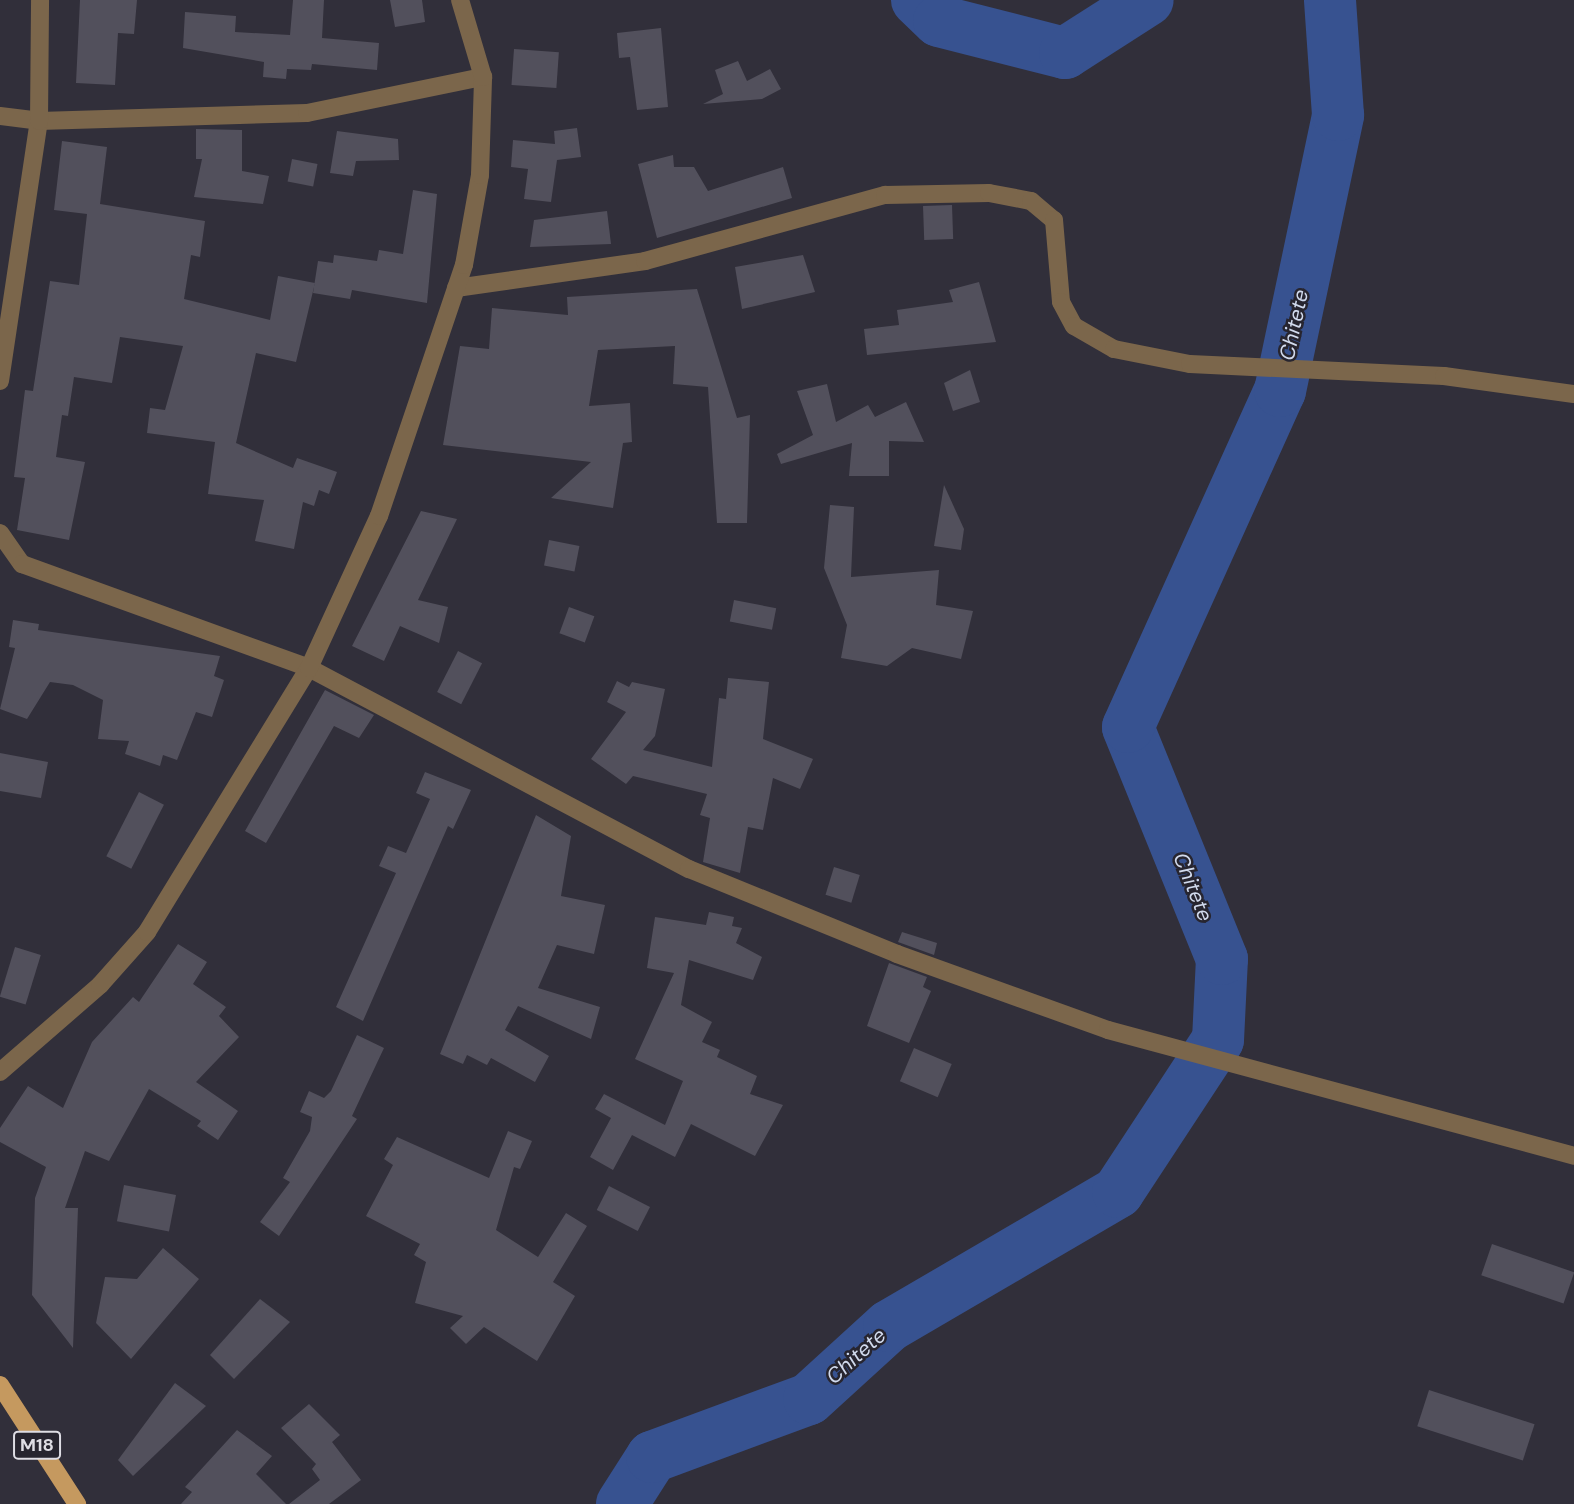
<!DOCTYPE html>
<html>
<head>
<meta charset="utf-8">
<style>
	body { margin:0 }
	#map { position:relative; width:1574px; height:1504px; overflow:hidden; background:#312f3a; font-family:"DM Sans",sans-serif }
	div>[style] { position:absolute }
	.river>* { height:52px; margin:-26px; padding:0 26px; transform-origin:26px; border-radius:26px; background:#375290 }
	.building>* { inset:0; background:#52505c; transform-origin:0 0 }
	.minor>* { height:18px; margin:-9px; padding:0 9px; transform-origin:9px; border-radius:9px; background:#7b664b }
	.major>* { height:18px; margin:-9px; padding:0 9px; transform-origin:9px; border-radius:9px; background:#c5995f }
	span { translate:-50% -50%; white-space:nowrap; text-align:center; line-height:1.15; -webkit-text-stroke:5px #27252f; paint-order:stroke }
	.shield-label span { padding:2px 5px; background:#27252f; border:2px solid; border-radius:5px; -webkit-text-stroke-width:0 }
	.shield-label { font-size:18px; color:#dedde4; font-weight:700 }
	.water-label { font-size:21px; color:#d1daed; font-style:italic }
</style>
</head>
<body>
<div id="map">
	<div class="river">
		<div style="left:917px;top:0;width:30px;rotate:44deg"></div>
		<div style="left:939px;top:21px;width:130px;rotate:14.3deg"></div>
		<div style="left:1065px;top:53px;width:98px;rotate:-32.6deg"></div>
		<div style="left:622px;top:1504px;width:56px;rotate:-57.4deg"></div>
		<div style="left:652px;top:1457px;width:167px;rotate:-20.3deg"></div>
		<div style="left:809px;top:1399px;width:108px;rotate:-42.4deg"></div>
		<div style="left:889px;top:1326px;width:265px;rotate:-30.3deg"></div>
		<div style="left:1118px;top:1192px;width:182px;rotate:-56.7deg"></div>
		<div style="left:1218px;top:1040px;width:81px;rotate:-87.2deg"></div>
		<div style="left:1222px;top:959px;width:250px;rotate:-112.1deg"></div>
		<div style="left:1128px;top:727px;width:369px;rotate:-65.7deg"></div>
		<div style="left:1280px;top:391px;width:282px;rotate:-78.1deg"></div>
		<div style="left:1338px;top:115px;width:115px;rotate:-94deg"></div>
	</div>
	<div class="building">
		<div style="clip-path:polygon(80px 0,137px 0,134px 34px,118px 33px,115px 85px,76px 83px)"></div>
		<div style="clip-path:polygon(293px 0,324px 0,322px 38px,379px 43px,377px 70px,312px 64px,311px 70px,287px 69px,286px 79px,263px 77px,264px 62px,183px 48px,185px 12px,236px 16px,235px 32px,290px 35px)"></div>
		<div style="clip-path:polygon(390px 0,422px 0,425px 22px,395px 27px)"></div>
		<div style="clip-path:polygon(661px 28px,668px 107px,637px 110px,630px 57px,619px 58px,617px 33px)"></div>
		<div style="left:514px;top:49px;width:45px;height:36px;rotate:4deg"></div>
		<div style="clip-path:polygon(738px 61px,747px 81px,770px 69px,781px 89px,762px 99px,703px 104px,723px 94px,715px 70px)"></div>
		<div style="clip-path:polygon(577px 128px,581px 157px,557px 160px,551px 202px,524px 199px,528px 169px,511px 167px,513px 140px,555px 144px,554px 131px)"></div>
		<div style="clip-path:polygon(196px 129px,242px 130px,242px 171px,269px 176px,263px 204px,194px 197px,202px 159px,196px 159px)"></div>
		<div style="clip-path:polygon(337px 131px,398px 139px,399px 160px,356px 161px,353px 176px,330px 173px)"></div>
		<div style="clip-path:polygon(62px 141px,107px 147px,100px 204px,205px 221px,200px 257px,191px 255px,184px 299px,270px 320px,278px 276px,315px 283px,296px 362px,256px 353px,236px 443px,293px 468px,297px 458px,337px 472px,329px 494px,319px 490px,314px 506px,303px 502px,294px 549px,255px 541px,264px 500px,208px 494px,215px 442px,147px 433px,150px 408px,165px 410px,183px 346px,120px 337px,112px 383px,74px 377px,68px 416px,62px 415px,56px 457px,85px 462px,69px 540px,17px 530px,25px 478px,14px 477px,25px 390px,33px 391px,50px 281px,79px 285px,87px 214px,54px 210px)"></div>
		<div style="clip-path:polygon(673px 155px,674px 167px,694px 167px,708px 191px,783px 167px,792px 198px,657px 238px,638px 164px)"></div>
		<div style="left:292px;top:159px;width:26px;height:23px;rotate:11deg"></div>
		<div style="clip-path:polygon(413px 190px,437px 194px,427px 303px,352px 290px,350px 299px,313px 293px,318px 261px,333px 263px,334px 255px,377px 261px,379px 250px,403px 254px)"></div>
		<div style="left:952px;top:205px;width:34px;height:29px;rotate:88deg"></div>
		<div style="clip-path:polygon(607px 211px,611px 244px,530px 247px,534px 220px)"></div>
		<div style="clip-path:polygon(803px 255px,815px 292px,742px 309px,735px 267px)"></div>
		<div style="clip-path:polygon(979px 282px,996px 342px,867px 355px,864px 329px,899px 325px,897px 310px,953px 302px,949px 290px)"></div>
		<div style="clip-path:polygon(697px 289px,737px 418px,750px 415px,747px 523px,717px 523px,708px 387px,673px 384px,675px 346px,598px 350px,589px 406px,630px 403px,632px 442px,623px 443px,613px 508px,551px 498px,591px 462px,443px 445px,460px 346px,489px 349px,492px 308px,568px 315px,567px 297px)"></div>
		<div style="clip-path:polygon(970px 370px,980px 402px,953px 411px,944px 383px)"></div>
		<div style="clip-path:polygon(827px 384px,836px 422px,868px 405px,875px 417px,906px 402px,924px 442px,889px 441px,889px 476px,849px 476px,852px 443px,781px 464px,777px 454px,813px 435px,797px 391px)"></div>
		<div style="clip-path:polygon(944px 485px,964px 529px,961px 550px,934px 546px)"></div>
		<div style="clip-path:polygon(830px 505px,854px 507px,851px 577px,939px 570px,936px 605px,973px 611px,961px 659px,912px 648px,887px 666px,841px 658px,847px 625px,824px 568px)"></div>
		<div style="clip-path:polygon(421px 511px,457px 519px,418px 600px,448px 607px,439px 643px,400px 626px,384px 661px,352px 646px)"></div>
		<div style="left:549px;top:540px;width:31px;height:26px;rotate:11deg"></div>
		<div style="left:734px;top:600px;width:43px;height:22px;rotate:11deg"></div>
		<div style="left:569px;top:607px;width:27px;height:28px;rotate:20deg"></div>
		<div style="clip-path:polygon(13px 620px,39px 624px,38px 630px,220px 656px,214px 676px,224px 680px,212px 717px,196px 712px,177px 760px,163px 755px,160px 766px,125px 754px,129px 741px,98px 739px,103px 700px,73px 685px,50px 682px,27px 719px,0 709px,15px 648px,9px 647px)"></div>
		<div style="left:458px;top:651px;width:27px;height:46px;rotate:27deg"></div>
		<div style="clip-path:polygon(728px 678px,769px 682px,763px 739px,813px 759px,800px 789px,773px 778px,763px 830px,748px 827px,740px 873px,703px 862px,710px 818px,700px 815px,707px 794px,633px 776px,626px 784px,591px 759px,626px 712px,607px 702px,617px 681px,629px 687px,632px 682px,665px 689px,655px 736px,643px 750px,712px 767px,719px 698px,726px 699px)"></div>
		<div style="clip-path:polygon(325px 690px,374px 715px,359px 738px,334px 726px,266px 843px,245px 831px)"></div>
		<div style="clip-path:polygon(0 753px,48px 762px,41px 798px,0 791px)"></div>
		<div style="clip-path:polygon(425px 772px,471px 790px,453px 829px,448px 826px,363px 1021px,336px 1007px,396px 873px,379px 866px,388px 846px,406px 853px,430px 799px,416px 793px)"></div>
		<div style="left:139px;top:792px;width:28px;height:72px;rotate:27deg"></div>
		<div style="clip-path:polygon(536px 815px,571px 836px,561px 896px,605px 905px,594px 954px,557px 945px,538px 988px,600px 1007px,591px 1039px,518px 1006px,505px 1030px,549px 1056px,535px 1082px,491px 1058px,487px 1065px,467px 1055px,463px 1064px,440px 1054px)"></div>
		<div style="left:834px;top:867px;width:27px;height:29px;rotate:17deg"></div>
		<div style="clip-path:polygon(709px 912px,734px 917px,732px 926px,742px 928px,736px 943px,762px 957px,753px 980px,689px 960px,681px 1005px,712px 1022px,702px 1042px,720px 1050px,717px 1057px,757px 1076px,750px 1094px,783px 1105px,755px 1156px,691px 1124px,675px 1157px,632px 1135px,613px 1170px,590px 1157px,611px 1118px,595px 1109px,604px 1094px,665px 1125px,683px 1081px,635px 1059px,674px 973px,647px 968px,655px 917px,706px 925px)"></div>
		<div style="clip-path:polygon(902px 932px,937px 943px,934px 955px,898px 942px)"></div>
		<div style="clip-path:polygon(178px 944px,207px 962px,193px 984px,226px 1007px,219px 1016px,239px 1037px,196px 1082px,238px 1111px,218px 1140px,197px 1126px,201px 1121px,149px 1089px,109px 1161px,85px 1151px,65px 1208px,78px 1208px,73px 1348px,32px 1295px,35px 1198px,46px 1167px,0 1142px,0 1128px,28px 1086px,63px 1108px,92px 1042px,133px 997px,139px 1002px)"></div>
		<div style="left:15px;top:947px;width:27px;height:52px;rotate:17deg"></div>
		<div style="clip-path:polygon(889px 963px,927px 977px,923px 987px,931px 991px,909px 1043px,867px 1026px)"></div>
		<div style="clip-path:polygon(357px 1035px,384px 1048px,352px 1116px,357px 1119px,279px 1236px,260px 1222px,290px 1182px,283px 1178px,310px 1131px,312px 1117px,300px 1112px,309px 1091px,324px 1098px,331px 1091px)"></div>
		<div style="left:914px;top:1048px;width:41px;height:36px;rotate:23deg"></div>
		<div style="clip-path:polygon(508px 1131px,532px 1141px,520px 1169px,514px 1167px,496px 1230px,538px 1257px,566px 1213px,587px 1226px,553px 1282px,575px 1296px,537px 1361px,484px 1327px,466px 1344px,450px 1328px,463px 1316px,415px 1303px,426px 1262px,414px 1255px,420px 1244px,366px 1216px,393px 1165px,384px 1159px,397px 1137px,489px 1178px)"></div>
		<div style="left:124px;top:1185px;width:53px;height:37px;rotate:11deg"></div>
		<div style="left:609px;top:1186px;width:46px;height:27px;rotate:27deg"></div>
		<div style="left:1492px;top:1244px;width:87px;height:33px;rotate:19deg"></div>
		<div style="clip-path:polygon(163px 1248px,199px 1279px,131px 1359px,96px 1323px,105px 1277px,137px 1279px)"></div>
		<div style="clip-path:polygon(260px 1299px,290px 1322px,234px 1379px,210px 1355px)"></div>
		<div style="clip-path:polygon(175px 1383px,206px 1406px,133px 1476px,118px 1460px)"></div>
		<div style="left:1429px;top:1390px;width:111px;height:38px;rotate:18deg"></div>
		<div style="clip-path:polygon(309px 1404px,340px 1435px,332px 1442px,361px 1480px,329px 1504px,289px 1504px,320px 1480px,312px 1469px,316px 1464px,281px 1428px)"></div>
		<div style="clip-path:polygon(237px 1430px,272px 1456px,256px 1474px,286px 1504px,181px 1504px,192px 1492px,185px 1487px)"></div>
	</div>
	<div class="minor">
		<div style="left:0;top:116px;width:39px;rotate:7deg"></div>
		<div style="left:39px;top:121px;width:268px;rotate:-1.7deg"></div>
		<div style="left:307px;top:113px;width:180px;rotate:-11.6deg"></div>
		<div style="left:456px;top:288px;width:191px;rotate:-8.1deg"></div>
		<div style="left:645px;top:261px;width:249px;rotate:-15.4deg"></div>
		<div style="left:885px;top:195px;width:104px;rotate:-1.1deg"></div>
		<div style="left:989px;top:193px;width:43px;rotate:10.8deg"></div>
		<div style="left:1031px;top:201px;width:30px;rotate:40deg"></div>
		<div style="left:1054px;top:220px;width:82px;rotate:85.1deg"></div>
		<div style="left:1061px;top:302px;width:27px;rotate:62deg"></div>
		<div style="left:1074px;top:326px;width:46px;rotate:29.9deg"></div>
		<div style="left:1114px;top:349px;width:77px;rotate:11.2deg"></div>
		<div style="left:1190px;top:364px;width:254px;rotate:2.7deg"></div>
		<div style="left:1444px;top:376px;width:131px;rotate:7.9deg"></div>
		<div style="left:0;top:381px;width:263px;rotate:-81.5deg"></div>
		<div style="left:39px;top:121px;width:121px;rotate:-89.5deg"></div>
		<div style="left:0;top:533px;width:38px;rotate:55deg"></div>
		<div style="left:22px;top:564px;width:305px;rotate:19.9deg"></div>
		<div style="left:309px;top:668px;width:430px;rotate:27.9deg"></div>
		<div style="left:689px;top:869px;width:225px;rotate:22.2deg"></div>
		<div style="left:897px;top:954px;width:224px;rotate:19.8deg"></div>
		<div style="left:1108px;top:1030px;width:483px;rotate:15.1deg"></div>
		<div style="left:0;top:1072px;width:133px;rotate:-41deg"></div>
		<div style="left:100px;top:985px;width:71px;rotate:-48.4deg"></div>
		<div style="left:147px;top:932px;width:310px;rotate:-58.5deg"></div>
		<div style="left:309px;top:668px;width:167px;rotate:-65.3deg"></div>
		<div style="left:379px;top:516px;width:265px;rotate:-71.3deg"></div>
		<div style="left:464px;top:265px;width:91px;rotate:-79.9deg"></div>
		<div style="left:480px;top:175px;width:98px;rotate:-88.2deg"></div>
		<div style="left:483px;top:77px;width:80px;rotate:-106.6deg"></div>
	</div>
	<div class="major">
		<div style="left:0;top:1385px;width:142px;rotate:57.1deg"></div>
	</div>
	<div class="shield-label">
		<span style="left:37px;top:1445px">M18</span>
	</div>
	<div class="water-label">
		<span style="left:1294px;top:325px;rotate:-78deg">Chitete</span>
		<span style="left:1193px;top:887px;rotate:68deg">Chitete</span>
		<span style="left:856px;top:1356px;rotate:-42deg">Chitete</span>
	</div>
</div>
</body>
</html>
